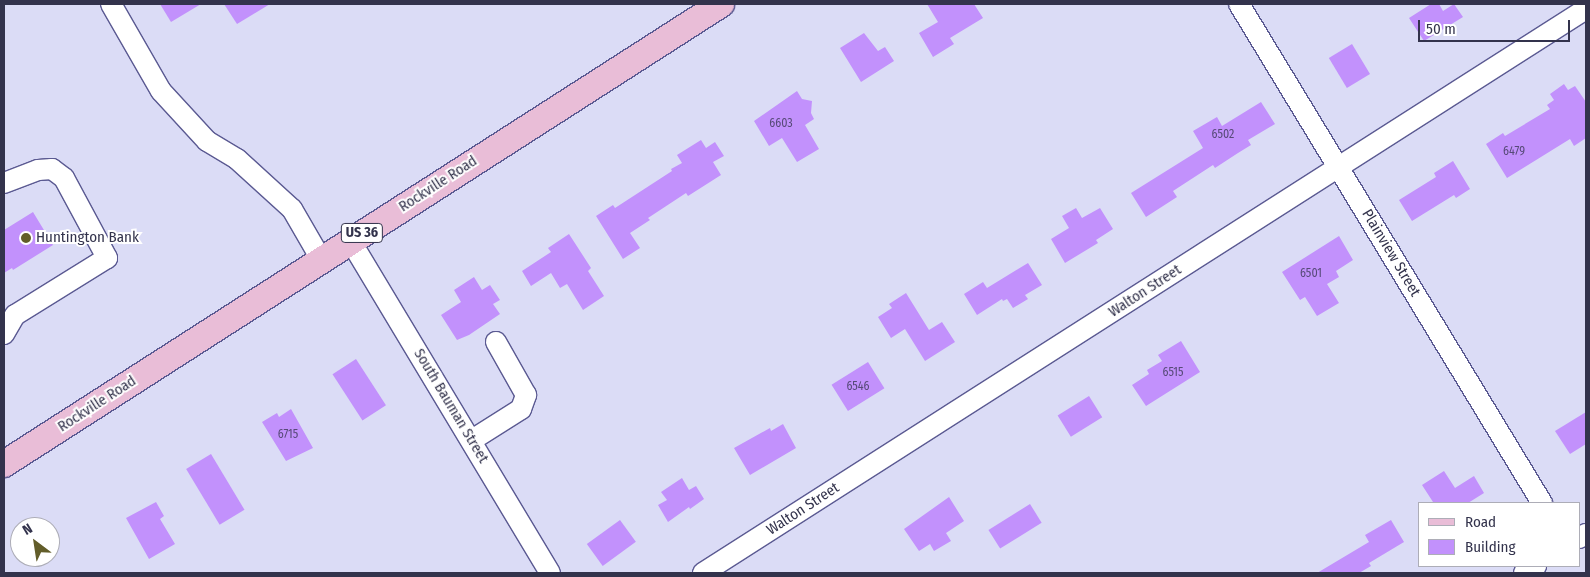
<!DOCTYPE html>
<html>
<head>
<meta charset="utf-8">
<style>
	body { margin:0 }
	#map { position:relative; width:1590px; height:577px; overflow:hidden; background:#dbdcf6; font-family:"Fira Sans Condensed",sans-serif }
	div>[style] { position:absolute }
	.building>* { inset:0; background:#c291fc; transform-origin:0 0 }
	.roads { filter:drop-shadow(1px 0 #5b5a92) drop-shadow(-1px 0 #5b5a92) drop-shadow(0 1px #5b5a92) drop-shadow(0 -1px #5b5a92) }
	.minor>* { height:20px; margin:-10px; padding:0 10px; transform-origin:10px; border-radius:10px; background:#fff }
	.major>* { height:26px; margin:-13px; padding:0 13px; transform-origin:13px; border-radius:13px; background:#e9bdd7 }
	.dots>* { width:14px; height:14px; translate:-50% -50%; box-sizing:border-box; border:2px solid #fff; border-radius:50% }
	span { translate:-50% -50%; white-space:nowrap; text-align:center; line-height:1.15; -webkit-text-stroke:4px #fff; paint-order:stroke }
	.number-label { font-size:12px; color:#574a78 }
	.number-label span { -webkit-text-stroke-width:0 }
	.shield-label span { padding:1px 4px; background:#fff; border:1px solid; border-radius:4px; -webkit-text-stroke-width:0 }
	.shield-label { font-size:14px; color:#33334c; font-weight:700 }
	.street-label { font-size:15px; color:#33334c }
	.poi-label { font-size:15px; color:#33334c }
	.left { translate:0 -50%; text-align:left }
	.frame { position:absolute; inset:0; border:5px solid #33334c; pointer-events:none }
	.legend { position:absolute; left:1418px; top:502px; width:162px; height:65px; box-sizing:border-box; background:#fff; border:1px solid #adadb7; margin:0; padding:6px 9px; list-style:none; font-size:15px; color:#33334c }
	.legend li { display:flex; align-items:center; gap:10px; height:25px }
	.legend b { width:25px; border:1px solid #adadb7 }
	.north { position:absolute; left:10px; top:517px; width:50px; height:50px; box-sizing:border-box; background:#fff; border:1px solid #adadb7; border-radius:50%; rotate:329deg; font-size:14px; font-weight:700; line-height:20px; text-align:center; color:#33334c }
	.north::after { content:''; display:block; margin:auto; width:18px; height:22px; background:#625d2a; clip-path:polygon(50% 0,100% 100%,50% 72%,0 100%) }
	.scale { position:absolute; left:1418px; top:20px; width:152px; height:22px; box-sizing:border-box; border:2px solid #33334c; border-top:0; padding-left:6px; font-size:15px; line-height:18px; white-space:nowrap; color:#33334c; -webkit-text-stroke:4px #fff; paint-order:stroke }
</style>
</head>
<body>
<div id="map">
	<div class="building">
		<div style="clip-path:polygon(160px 4px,201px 4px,171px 22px)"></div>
		<div style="clip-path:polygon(224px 4px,270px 4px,237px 24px)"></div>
		<div style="clip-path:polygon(927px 4px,974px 4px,983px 18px,950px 38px,954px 44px,933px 57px,919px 33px,938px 22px)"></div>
		<div style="clip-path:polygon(1431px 4px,1439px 4px,1443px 11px,1454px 4px,1463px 17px,1424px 41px,1409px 18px)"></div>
		<div style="clip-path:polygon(864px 33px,878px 51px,885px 47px,894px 61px,861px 82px,840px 48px)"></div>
		<div style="left:1352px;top:44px;width:35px;height:27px;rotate:59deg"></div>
		<div style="clip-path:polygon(1564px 84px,1568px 90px,1575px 86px,1586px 102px,1586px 138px,1574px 146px,1570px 139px,1507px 178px,1486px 144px,1503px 133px,1505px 136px,1550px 109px,1547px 105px,1554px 100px,1550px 94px)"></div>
		<div style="clip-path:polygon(797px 91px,802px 99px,812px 101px,811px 113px,814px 119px,805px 125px,819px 149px,797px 162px,782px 138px,769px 146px,754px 121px)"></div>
		<div style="clip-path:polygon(1261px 102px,1275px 124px,1248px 140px,1251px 145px,1238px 153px,1215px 168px,1213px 165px,1173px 191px,1177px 197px,1146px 217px,1131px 193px,1203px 148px,1193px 131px,1217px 117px,1222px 126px)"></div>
		<div style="clip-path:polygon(701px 140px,706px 148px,715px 142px,724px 156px,713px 162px,721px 175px,688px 196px,686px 193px,648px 218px,650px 220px,630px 233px,640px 248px,623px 259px,596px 216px,613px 205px,615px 208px,672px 171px,671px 169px,682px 163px,677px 155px)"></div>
		<div style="clip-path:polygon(1453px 161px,1470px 189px,1456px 198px,1454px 195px,1412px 221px,1399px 200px,1436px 177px,1434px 173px)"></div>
		<div style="clip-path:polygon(1076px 208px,1082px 218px,1100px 208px,1113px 229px,1096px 240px,1098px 243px,1065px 263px,1051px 239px,1069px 228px,1062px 216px)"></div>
		<div style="clip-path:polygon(33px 212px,53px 245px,13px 270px,12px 268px,4px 273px,4px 230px)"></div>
		<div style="clip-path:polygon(569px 234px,591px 268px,588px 271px,604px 296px,583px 310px,567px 284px,560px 288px,551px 273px,531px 286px,522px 271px,551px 252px,548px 248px)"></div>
		<div style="clip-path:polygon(1339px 236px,1353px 260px,1336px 271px,1339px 277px,1327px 284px,1339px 303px,1317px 316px,1305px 297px,1300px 300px,1282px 272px)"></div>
		<div style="clip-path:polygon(1028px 263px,1042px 285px,1025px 295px,1028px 299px,1013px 308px,1007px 299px,1003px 301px,1002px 299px,977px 315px,964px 294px,983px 282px,987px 288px)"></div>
		<div style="clip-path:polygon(474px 277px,482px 290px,490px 285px,500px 300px,493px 304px,500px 314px,469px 335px,457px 340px,441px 315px,461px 302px,454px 290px)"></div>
		<div style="clip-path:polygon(906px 293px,929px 330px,942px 322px,955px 342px,925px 361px,905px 329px,891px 338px,878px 317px,892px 308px,889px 304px)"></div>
		<div style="clip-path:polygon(1181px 341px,1200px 372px,1146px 406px,1132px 385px,1149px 374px,1147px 370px,1162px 361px,1158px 355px)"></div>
		<div style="left:356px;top:359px;width:55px;height:28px;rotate:57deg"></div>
		<div style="left:868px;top:362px;width:31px;height:43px;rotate:58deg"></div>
		<div style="left:1089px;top:396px;width:25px;height:37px;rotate:58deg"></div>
		<div style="clip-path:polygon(291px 409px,313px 448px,286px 461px,262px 422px,277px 413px,279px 417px)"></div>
		<div style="clip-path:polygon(1586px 412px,1586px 444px,1570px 454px,1555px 431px)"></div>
		<div style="clip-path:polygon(783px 424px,796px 448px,750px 475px,734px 448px,770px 428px,771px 431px)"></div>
		<div style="left:211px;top:454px;width:65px;height:29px;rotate:59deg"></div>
		<div style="clip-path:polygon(1444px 471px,1455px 488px,1474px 476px,1484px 493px,1468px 503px,1430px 503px,1433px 502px,1422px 485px)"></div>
		<div style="clip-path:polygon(682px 478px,689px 490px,696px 486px,704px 499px,690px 509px,689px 507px,668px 522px,658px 505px,667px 500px,661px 492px)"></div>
		<div style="clip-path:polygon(949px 497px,964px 521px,946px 533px,951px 541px,934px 551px,930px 544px,919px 551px,904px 529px)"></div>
		<div style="clip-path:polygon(156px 502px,164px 516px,160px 519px,175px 544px,149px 559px,126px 518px)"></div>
		<div style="left:1030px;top:504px;width:22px;height:49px;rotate:58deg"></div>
		<div style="left:620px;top:520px;width:27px;height:41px;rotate:54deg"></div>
		<div style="clip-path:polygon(1391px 520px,1404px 542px,1369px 563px,1371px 566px,1359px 573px,1317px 573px,1369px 542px,1365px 535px)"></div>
	</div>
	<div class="roads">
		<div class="minor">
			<div style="left:111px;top:4px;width:100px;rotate:60.1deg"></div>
			<div style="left:161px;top:91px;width:68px;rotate:47.4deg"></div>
			<div style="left:207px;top:141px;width:35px;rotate:31deg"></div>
			<div style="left:237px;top:159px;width:74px;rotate:42.3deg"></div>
			<div style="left:292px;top:209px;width:58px;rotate:59.9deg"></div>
			<div style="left:1239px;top:4px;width:584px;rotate:58.73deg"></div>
			<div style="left:4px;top:183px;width:36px;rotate:-21deg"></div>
			<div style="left:38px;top:170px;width:14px;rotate:-4deg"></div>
			<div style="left:52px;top:169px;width:15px;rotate:37deg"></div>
			<div style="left:64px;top:178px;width:91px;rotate:61.7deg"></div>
			<div style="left:107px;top:258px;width:108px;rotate:148.2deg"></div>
			<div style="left:15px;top:315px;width:22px;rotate:120deg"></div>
			<div style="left:350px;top:240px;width:388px;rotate:59deg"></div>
			<div style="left:472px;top:440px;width:58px;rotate:-32.3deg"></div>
			<div style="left:521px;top:409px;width:15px;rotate:-70deg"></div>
			<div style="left:526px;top:395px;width:61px;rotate:-119.5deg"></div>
			<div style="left:1579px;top:538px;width:8px;rotate:-30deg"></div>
			<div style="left:703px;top:573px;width:1048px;rotate:-32.57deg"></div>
			<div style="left:1524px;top:573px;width:14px;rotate:-30deg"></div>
		</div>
		<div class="major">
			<div style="left:4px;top:464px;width:852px;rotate:-32.68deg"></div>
		</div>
	</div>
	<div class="dots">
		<div style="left:26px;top:238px;background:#625d2a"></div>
	</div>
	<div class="number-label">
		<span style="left:781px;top:124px">6603</span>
		<span style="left:1223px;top:135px">6502</span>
		<span style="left:1514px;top:152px">6479</span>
		<span style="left:1311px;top:274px">6501</span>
		<span style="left:1173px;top:373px">6515</span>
		<span style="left:858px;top:387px">6546</span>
		<span style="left:288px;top:435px">6715</span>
	</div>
	<div class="shield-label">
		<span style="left:362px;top:233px">US 36</span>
	</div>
	<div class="street-label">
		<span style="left:438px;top:184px;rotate:-33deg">Rockville Road</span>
		<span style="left:1391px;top:253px;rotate:59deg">Plainview Street</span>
		<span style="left:1145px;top:291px;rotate:-33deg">Walton Street</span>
		<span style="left:97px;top:404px;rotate:-33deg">Rockville Road</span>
		<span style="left:451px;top:406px;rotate:59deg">South Bauman Street</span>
		<span style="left:803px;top:509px;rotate:-33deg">Walton Street</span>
	</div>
	<div class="poi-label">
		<span class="left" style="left:36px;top:238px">Huntington Bank</span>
	</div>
	<div class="frame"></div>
	<ul class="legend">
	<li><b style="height:6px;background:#e9bdd7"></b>Road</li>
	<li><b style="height:14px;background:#c291fc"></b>Building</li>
	</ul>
	<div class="north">N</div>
	<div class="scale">50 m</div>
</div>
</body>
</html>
